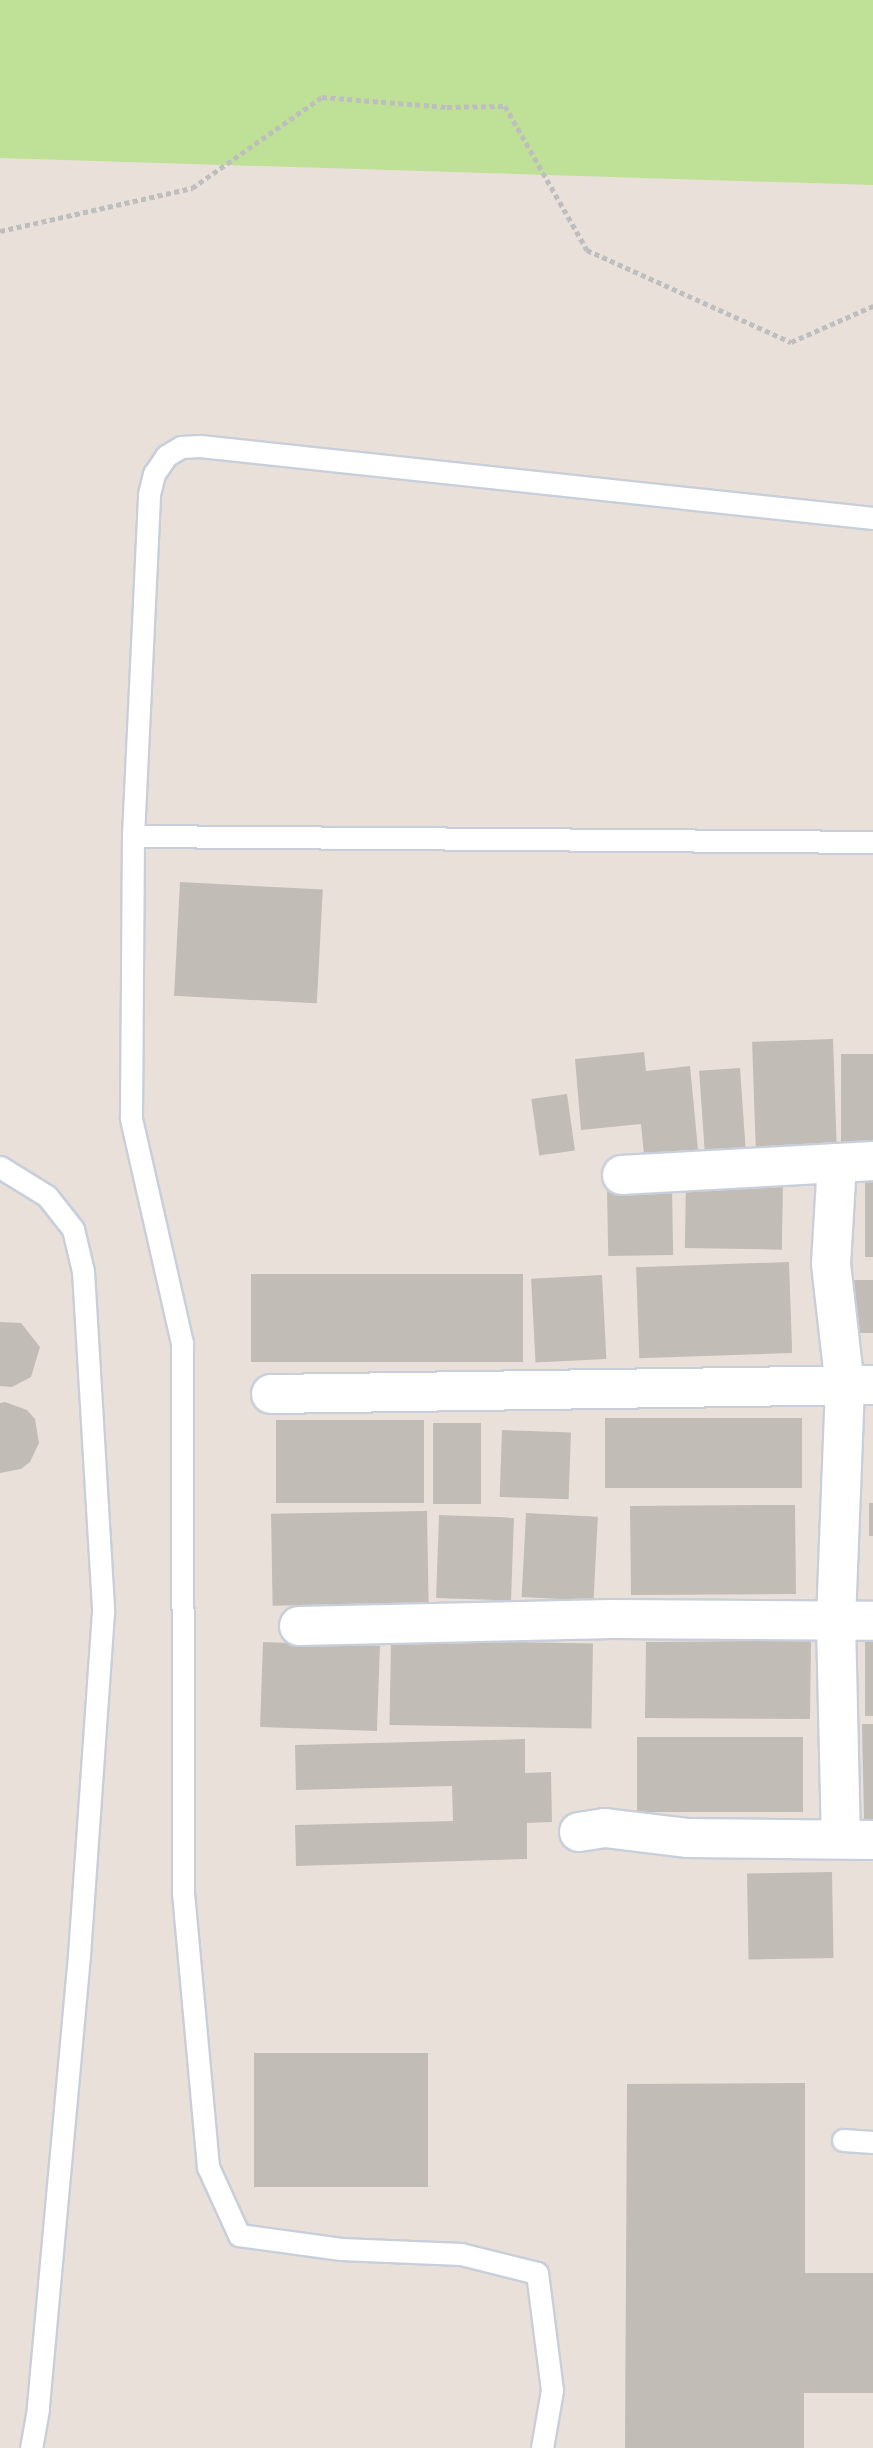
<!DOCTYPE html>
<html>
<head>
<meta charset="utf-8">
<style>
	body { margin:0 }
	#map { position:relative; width:873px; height:2448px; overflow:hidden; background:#eae0da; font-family:"Fira Sans Condensed",sans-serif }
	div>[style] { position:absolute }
	.green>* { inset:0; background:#bee097 }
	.building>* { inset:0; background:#c2bcb6; transform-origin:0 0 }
	.path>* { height:4.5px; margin-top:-2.25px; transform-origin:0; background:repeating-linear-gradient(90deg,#bebebe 0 5px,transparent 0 8.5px) }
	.roads { filter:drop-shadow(2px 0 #c8cfda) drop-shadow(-2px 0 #c8cfda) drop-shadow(0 2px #c8cfda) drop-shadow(0 -2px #c8cfda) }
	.service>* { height:21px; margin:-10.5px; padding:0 10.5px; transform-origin:10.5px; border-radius:10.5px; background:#fff }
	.minor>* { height:38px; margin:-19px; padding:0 19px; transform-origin:19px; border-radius:19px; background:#fff }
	span { translate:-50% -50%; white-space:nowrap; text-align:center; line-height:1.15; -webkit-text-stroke:6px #fff; paint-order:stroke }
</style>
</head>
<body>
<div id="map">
	<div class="green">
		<div style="clip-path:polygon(0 0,873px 0,873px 185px,0 158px)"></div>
	</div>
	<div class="building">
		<div style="left:180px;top:882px;width:143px;height:114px;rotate:3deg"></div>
		<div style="left:833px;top:1039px;width:107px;height:81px;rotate:88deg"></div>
		<div style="clip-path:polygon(644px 1052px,646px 1071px,690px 1066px,699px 1160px,645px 1165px,641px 1124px,581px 1130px,575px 1059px)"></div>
		<div style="left:873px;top:1054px;width:90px;height:32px;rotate:90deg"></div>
		<div style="left:740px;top:1068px;width:81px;height:41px;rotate:86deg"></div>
		<div style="left:567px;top:1094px;width:57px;height:36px;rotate:82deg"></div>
		<div style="left:865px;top:1165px;width:8px;height:92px"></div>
		<div style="left:686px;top:1181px;width:97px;height:67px;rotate:1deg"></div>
		<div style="left:672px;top:1186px;width:69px;height:65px;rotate:89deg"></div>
		<div style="left:789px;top:1262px;width:91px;height:153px;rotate:88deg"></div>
		<div style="left:251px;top:1274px;width:272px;height:88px"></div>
		<div style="left:602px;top:1275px;width:84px;height:71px;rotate:87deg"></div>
		<div style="left:873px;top:1280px;width:53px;height:25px;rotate:90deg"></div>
		<div style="clip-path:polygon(0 1322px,21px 1323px,40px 1347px,31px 1377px,12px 1387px,0 1386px)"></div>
		<div style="clip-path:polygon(5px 1402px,27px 1410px,35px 1419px,39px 1443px,30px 1462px,21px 1469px,0 1473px,0 1403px)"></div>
		<div style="left:802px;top:1418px;width:70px;height:197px;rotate:90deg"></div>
		<div style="left:276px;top:1420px;width:148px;height:83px"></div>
		<div style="left:433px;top:1423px;width:48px;height:81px"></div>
		<div style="left:502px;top:1430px;width:69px;height:67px;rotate:2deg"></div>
		<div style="left:873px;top:1503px;width:33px;height:4px;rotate:90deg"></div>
		<div style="clip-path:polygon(759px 1505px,795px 1505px,796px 1594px,631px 1595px,630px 1506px)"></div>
		<div style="left:427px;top:1511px;width:92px;height:156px;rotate:89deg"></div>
		<div style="left:526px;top:1513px;width:72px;height:84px;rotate:3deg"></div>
		<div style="left:439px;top:1515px;width:75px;height:83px;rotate:2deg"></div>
		<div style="left:865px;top:1637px;width:8px;height:79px"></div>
		<div style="left:391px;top:1640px;width:202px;height:85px;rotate:1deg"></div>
		<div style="clip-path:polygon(760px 1641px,811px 1641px,810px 1719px,645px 1718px,646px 1642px)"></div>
		<div style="left:263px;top:1642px;width:117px;height:85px;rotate:2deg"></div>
		<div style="clip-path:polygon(862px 1724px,873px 1724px,873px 1819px,864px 1819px)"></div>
		<div style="left:637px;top:1737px;width:166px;height:75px"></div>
		<div style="clip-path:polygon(525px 1739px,525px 1773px,551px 1772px,552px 1822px,527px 1823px,527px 1859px,296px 1866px,295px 1825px,453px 1821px,452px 1786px,296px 1790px,295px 1745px)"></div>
		<div style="left:832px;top:1872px;width:86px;height:85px;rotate:89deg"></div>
		<div style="left:428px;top:2053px;width:134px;height:174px;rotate:90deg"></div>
		<div style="clip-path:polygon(805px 2083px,805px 2273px,873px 2273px,873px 2393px,804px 2393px,804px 2448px,625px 2448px,627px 2084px)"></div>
	</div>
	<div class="path">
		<div style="left:0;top:231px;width:197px;rotate:-12.6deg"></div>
		<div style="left:192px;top:188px;width:159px;rotate:-35deg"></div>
		<div style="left:322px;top:97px;width:125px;rotate:4.6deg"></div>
		<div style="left:447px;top:107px;width:58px;rotate:-1deg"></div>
		<div style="left:505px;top:106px;width:166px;rotate:60.3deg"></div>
		<div style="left:587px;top:250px;width:224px;rotate:24.3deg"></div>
		<div style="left:791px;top:342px;width:90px;rotate:-23.7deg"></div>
	</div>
	<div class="roads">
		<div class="service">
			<div style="left:133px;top:836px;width:740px;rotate:0.46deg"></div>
			<div style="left:0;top:1167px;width:55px;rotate:31.7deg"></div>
			<div style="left:47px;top:1196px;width:42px;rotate:51.8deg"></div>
			<div style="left:73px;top:1229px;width:43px;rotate:76.6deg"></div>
			<div style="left:83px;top:1271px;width:342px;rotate:86.6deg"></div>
			<div style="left:103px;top:1612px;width:344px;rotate:94deg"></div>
			<div style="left:79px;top:1955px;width:456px;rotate:95.2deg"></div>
			<div style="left:38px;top:2409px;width:40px;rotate:100deg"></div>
			<div style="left:843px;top:2140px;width:30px;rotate:4deg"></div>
			<div style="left:542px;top:2448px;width:59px;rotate:-80.2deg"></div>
			<div style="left:552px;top:2390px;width:118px;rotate:-97.3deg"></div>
			<div style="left:537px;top:2273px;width:78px;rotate:-166deg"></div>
			<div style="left:461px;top:2254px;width:120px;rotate:-177.6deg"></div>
			<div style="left:341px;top:2249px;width:103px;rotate:-172.2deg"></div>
			<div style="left:239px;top:2235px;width:75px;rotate:-114.5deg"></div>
			<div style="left:208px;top:2167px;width:275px;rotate:-95.2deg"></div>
			<div style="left:183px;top:1893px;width:550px;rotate:-90.1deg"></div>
			<div style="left:182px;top:1343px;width:231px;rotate:-102.8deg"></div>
			<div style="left:131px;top:1118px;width:282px;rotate:-89.6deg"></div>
			<div style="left:133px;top:836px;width:342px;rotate:-87.3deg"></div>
			<div style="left:149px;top:494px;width:21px;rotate:-76deg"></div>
			<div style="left:154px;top:474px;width:22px;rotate:-56deg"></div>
			<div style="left:166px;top:456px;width:17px;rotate:-31deg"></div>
			<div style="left:181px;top:447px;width:19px;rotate:-3deg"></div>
			<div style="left:200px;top:446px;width:677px;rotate:6.11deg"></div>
		</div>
		<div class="minor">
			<div style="left:837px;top:1163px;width:101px;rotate:93.4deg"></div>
			<div style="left:831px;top:1264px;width:123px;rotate:83.5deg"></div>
			<div style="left:845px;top:1386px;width:236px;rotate:92.2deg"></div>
			<div style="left:836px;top:1622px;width:217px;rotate:88.7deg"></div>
			<div style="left:622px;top:1175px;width:251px;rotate:-3.2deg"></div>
			<div style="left:271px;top:1394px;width:602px;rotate:-0.86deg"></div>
			<div style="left:299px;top:1626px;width:313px;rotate:-1.3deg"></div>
			<div style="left:612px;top:1619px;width:261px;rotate:0.4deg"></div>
			<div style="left:579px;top:1832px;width:26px;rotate:-9deg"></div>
			<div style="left:605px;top:1828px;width:84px;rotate:6.9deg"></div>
			<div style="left:688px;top:1838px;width:185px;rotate:0.6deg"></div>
		</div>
	</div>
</div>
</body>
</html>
